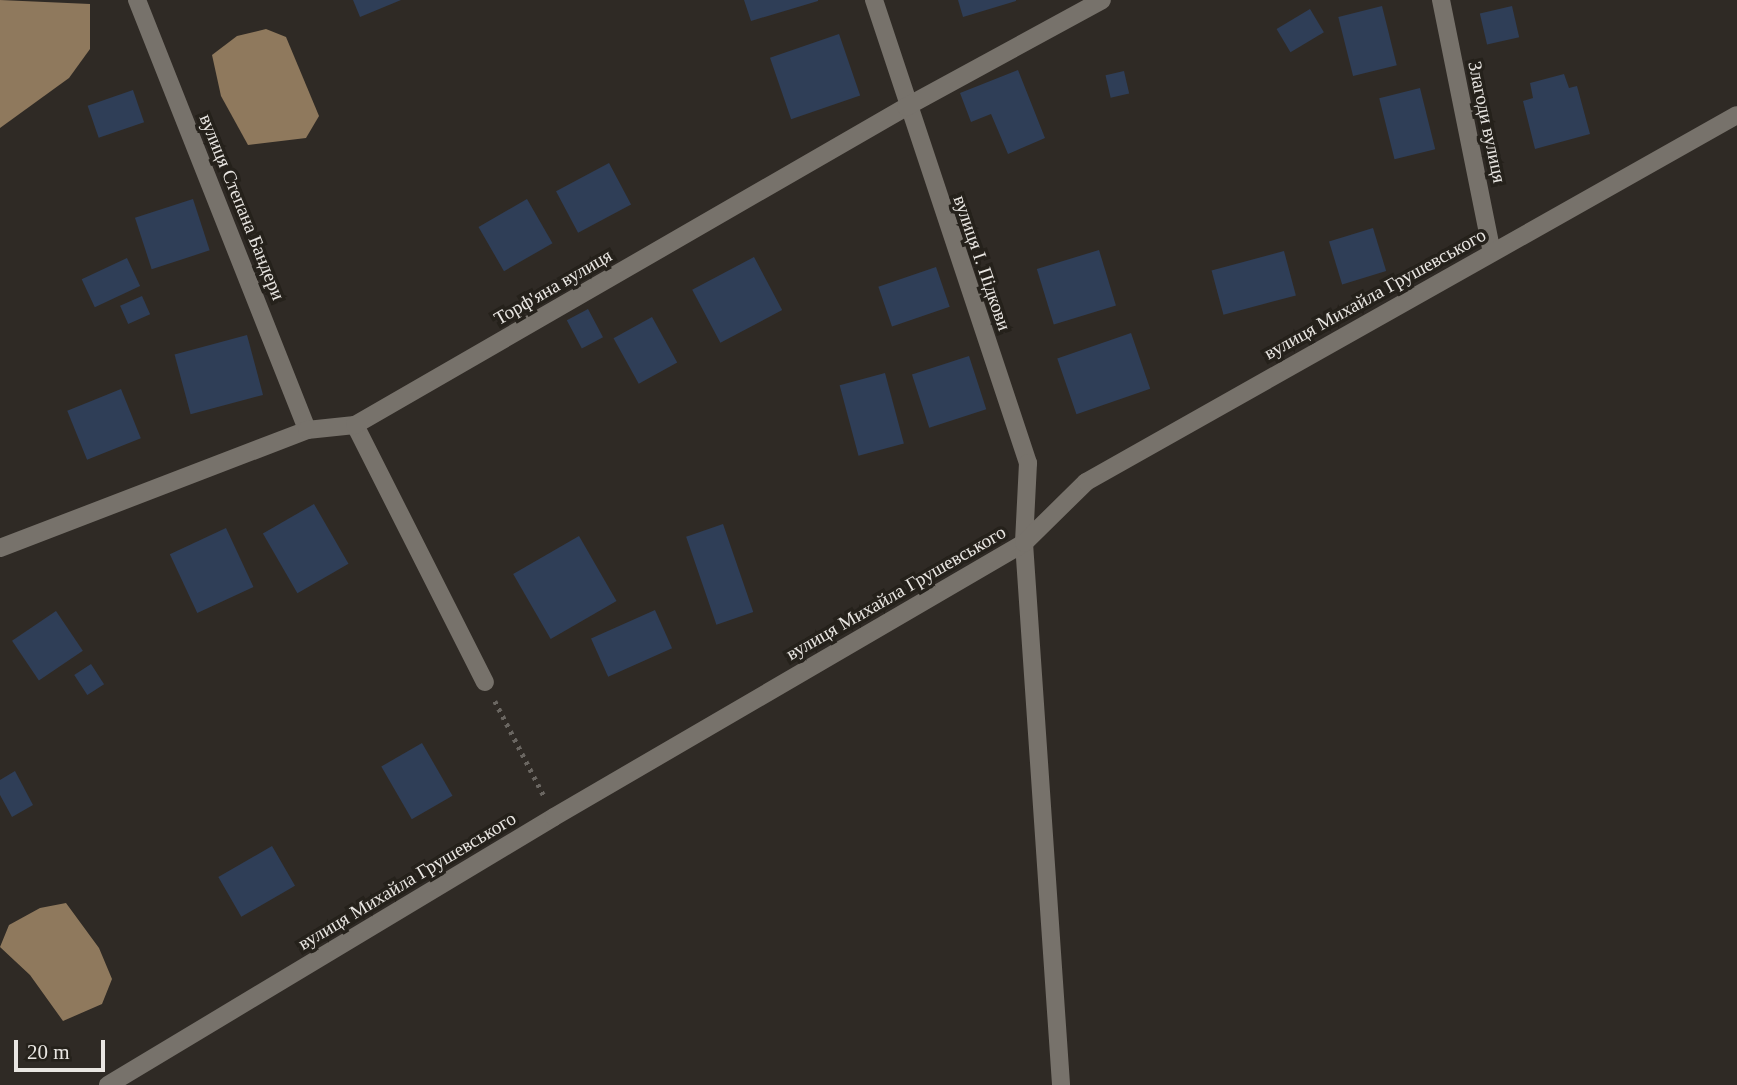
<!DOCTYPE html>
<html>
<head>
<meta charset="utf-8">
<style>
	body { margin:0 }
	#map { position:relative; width:1737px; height:1085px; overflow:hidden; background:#2f2a25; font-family:Georgia,serif }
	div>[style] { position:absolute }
	.water>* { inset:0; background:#8f795d }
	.building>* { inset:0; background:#2f3e57; transform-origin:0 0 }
	.path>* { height:4.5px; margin-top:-2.25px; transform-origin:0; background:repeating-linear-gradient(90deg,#6a6661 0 3.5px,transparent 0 8.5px) }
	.minor>* { height:18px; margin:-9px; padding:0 9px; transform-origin:9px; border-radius:9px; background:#77726b }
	span { translate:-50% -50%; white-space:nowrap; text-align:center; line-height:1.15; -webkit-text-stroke:7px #25211b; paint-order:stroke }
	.street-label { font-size:19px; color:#e9e6e2 }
	.scale { position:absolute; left:14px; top:1040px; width:91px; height:32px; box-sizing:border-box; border:4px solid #e9e6e2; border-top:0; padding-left:9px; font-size:21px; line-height:24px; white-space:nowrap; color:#e9e6e2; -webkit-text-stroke:5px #25211b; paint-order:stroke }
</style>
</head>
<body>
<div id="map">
	<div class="water">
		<div style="clip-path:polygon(0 0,90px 4px,90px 49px,69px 78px,0 128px)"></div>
		<div style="clip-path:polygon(266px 29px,286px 37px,319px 116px,306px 138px,248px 145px,221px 96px,212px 55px,237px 36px)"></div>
		<div style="clip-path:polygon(66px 903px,99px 948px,112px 979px,102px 1004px,63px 1021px,30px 975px,0 947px,9px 925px,40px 908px)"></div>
	</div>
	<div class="building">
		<div style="clip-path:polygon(353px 0,401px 0,360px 17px)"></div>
		<div style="clip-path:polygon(744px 0,818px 0,818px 1px,751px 21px)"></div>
		<div style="clip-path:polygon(958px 0,1016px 0,1016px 1px,963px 17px)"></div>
		<div style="left:1382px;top:6px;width:61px;height:45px;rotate:76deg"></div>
		<div style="left:1512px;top:6px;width:32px;height:33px;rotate:77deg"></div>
		<div style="left:1310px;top:9px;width:27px;height:39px;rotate:59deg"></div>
		<div style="left:839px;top:34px;width:65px;height:73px;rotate:71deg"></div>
		<div style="clip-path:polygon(1018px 70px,1045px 138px,1008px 154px,991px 114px,971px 122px,960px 93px)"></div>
		<div style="left:1124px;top:71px;width:23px;height:19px;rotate:77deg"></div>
		<div style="clip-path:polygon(1564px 74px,1569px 88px,1577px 86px,1590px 134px,1535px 149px,1523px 101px,1533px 98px,1530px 83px)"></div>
		<div style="left:1420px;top:88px;width:63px;height:42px;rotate:76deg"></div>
		<div style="left:133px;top:90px;width:34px;height:48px;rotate:71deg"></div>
		<div style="left:609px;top:163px;width:47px;height:60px;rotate:62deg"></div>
		<div style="left:193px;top:199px;width:54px;height:61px;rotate:72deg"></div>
		<div style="left:527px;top:199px;width:51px;height:56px;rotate:60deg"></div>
		<div style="left:1373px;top:228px;width:45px;height:46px;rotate:73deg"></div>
		<div style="left:1099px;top:250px;width:58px;height:65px;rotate:73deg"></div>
		<div style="left:1284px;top:251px;width:46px;height:75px;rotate:75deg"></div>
		<div style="left:754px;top:257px;width:60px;height:70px;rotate:62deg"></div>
		<div style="left:127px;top:258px;width:31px;height:50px;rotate:65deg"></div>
		<div style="left:936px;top:267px;width:42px;height:61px;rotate:71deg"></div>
		<div style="left:142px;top:296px;width:20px;height:24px;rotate:66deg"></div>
		<div style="left:588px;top:309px;width:32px;height:24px;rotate:62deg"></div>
		<div style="left:652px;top:317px;width:52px;height:44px;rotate:61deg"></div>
		<div style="left:1131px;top:333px;width:59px;height:78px;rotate:71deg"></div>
		<div style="left:247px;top:335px;width:62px;height:75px;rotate:75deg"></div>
		<div style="left:969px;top:356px;width:56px;height:60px;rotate:72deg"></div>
		<div style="left:885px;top:373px;width:73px;height:47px;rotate:75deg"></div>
		<div style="left:121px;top:389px;width:53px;height:58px;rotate:68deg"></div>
		<div style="left:314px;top:504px;width:69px;height:59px;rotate:60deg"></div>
		<div style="left:723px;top:524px;width:93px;height:39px;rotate:71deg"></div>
		<div style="left:226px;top:528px;width:65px;height:62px;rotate:65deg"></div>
		<div style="left:579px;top:536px;width:75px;height:76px;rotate:60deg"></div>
		<div style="left:655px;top:610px;width:42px;height:70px;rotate:66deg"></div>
		<div style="left:56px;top:611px;width:48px;height:53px;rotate:56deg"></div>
		<div style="left:91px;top:664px;width:24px;height:20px;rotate:57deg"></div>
		<div style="left:422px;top:743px;width:61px;height:47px;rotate:60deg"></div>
		<div style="clip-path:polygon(15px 771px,33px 805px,12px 817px,0 795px,0 780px)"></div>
		<div style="left:272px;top:846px;width:46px;height:62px;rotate:60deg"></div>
	</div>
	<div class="path">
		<div style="left:495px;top:701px;width:107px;rotate:62.7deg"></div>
	</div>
	<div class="minor">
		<div style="left:137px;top:0;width:462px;rotate:68.4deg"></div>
		<div style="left:874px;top:0;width:488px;rotate:71.6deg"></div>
		<div style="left:1028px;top:463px;width:80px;rotate:92.9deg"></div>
		<div style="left:1024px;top:543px;width:543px;rotate:86.09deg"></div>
		<div style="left:1441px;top:0;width:257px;rotate:78.6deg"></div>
		<div style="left:355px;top:425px;width:288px;rotate:63.2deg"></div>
		<div style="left:0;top:548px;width:329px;rotate:-21deg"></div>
		<div style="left:307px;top:430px;width:48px;rotate:-5.9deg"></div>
		<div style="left:355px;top:425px;width:636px;rotate:-29.99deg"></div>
		<div style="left:906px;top:107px;width:223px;rotate:-28.6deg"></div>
		<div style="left:108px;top:1085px;width:520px;rotate:-31deg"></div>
		<div style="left:554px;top:817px;width:544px;rotate:-30.24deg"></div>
		<div style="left:1024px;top:543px;width:87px;rotate:-44.5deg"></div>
		<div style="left:1086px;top:482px;width:747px;rotate:-29.41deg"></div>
	</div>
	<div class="street-label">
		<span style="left:1487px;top:122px;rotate:78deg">Злагоди вулиця</span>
		<span style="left:242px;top:207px;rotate:68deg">вулиця Степана Бандери</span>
		<span style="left:982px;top:263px;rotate:71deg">вулиця І. Підкови</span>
		<span style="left:553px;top:287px;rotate:-30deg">Торф'яна вулиця</span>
		<span style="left:1375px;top:294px;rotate:-29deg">вулиця Михайла Грушевського</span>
		<span style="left:896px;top:593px;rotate:-30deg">вулиця Михайла Грушевського</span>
		<span style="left:407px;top:881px;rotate:-31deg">вулиця Михайла Грушевського</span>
	</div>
	<div class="scale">20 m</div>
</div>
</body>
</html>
